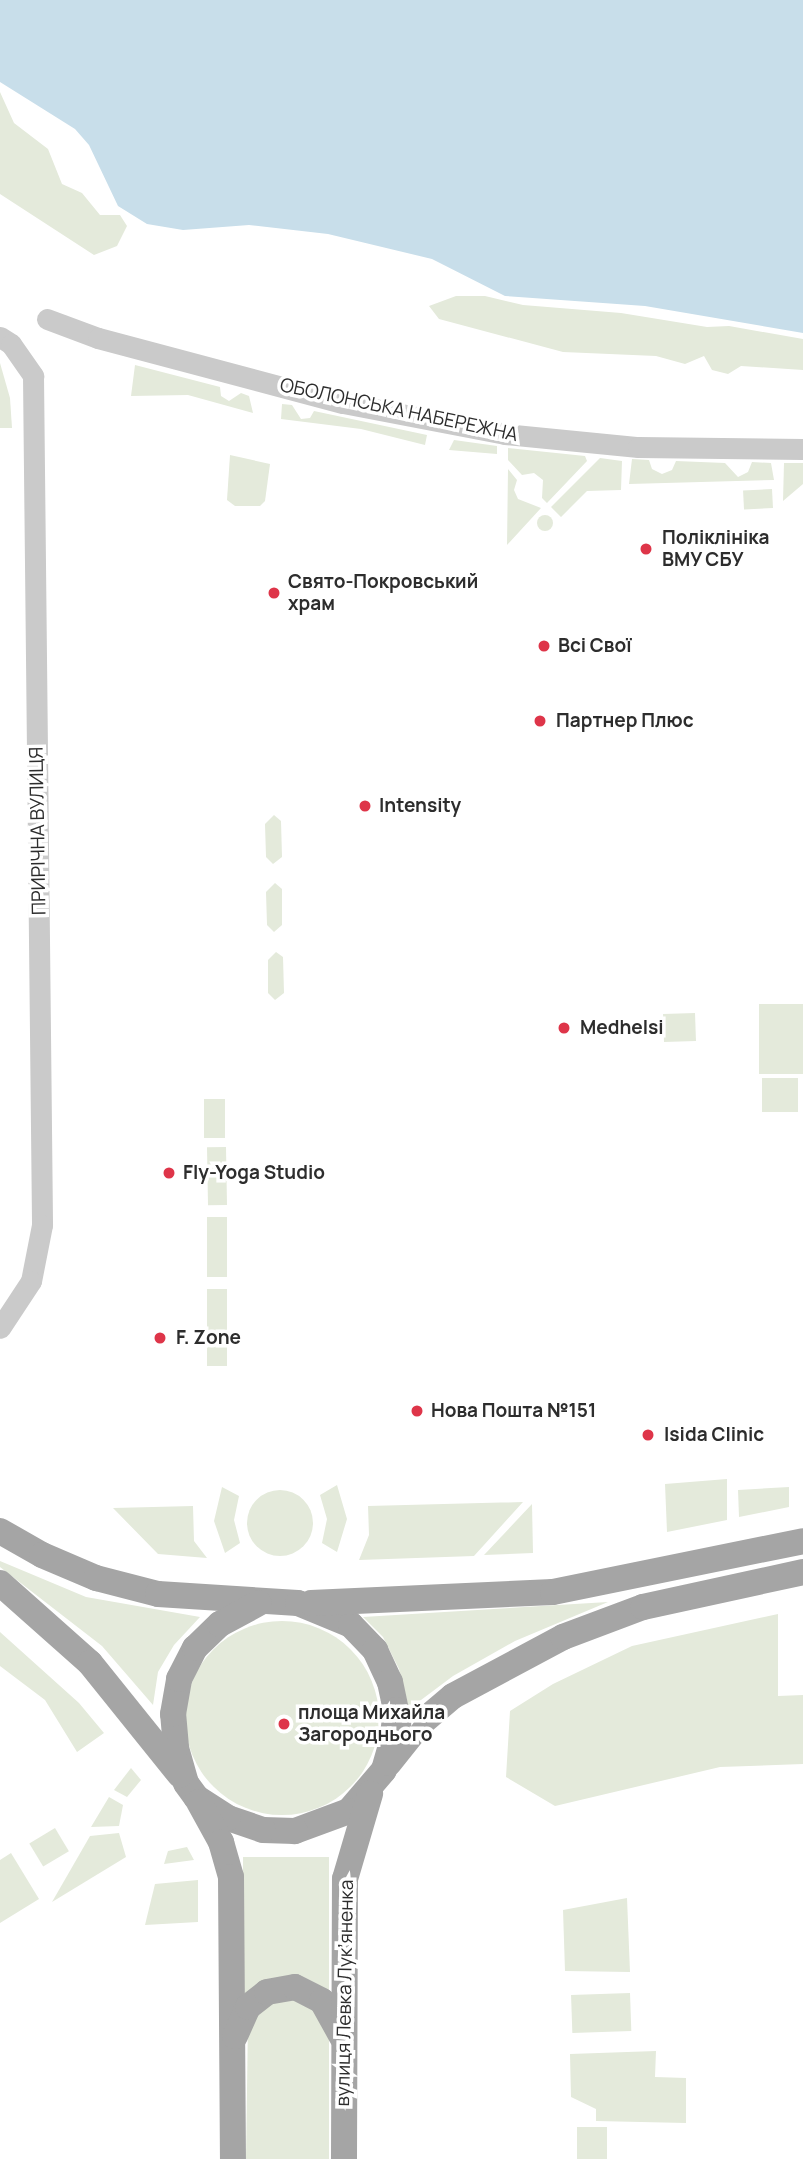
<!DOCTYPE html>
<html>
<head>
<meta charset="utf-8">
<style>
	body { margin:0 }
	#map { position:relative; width:803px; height:2159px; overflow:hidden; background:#fff; font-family:Manrope,sans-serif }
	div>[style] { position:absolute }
	.green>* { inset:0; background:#e4eadb; transform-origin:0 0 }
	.round { border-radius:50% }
	.water>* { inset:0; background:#c8deea }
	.minor>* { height:21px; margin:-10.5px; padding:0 10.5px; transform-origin:10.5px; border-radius:10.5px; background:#cacaca }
	.major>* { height:26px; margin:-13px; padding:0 13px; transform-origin:13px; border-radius:13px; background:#a5a5a5 }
	.dots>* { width:19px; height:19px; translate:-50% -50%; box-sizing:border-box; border:4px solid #fff; border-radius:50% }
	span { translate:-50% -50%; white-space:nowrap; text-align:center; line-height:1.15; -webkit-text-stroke:7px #fff; paint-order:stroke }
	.street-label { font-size:19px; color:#2d2d2d }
	.poi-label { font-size:19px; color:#2d2d2d; font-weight:700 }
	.left { translate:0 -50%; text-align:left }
</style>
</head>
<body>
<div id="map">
	<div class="green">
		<div style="clip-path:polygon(0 92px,14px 123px,48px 149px,62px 184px,82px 193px,100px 215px,120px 215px,127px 226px,117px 246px,94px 255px,0 194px)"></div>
		<div style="clip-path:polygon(456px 296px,485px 296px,523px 305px,621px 313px,707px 327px,729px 326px,803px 339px,803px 370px,741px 366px,728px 374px,712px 370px,704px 356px,685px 364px,656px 356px,563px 352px,439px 319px,429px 306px)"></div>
		<div style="clip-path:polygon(0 363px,10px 398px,12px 428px,0 428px)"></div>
		<div style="clip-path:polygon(135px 365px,220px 387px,221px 396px,229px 401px,241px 393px,249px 396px,253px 413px,188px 395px,131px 396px)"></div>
		<div style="clip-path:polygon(282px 404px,292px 405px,301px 419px,310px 418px,314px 411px,427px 435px,425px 445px,361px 429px,281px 419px)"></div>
		<div style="clip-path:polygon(454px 440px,497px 446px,497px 454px,449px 450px)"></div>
		<div style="clip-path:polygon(508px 448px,585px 456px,587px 461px,547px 503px,542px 498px,543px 480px,534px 473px,522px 475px,508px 460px)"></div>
		<div style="clip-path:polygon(230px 455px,270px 464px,265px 501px,260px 506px,235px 506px,227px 500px)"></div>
		<div style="clip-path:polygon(600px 458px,622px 461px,621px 490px,587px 491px,561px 517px,551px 507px)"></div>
		<div style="clip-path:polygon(632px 459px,649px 460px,652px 469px,662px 474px,672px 470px,676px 461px,725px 463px,738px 477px,748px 472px,752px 462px,771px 463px,774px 480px,629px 484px)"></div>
		<div style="clip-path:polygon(784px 463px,803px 463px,803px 484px,783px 501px)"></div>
		<div style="clip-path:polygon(508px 469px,517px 480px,514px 490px,518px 499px,541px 508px,507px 545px)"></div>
		<div style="left:772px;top:489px;width:19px;height:29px;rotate:87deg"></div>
		<div class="round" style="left:537px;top:515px;width:16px;height:16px"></div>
		<div style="clip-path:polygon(274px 815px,281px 821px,282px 857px,273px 864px,266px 857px,265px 824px)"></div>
		<div style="clip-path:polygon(275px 883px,282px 889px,282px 925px,274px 932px,267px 925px,266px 892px)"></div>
		<div style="clip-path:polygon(276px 952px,283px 957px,284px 993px,275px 1000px,268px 993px,268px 960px)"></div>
		<div style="left:803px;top:1004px;width:70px;height:44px;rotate:90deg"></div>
		<div style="left:695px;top:1013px;width:28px;height:32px;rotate:88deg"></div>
		<div style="left:762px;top:1078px;width:36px;height:34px"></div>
		<div style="left:204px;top:1099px;width:21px;height:39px"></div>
		<div style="left:226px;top:1147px;width:58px;height:19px;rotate:89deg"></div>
		<div style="left:207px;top:1217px;width:20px;height:60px"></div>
		<div style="left:207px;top:1289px;width:20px;height:77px"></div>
		<div style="clip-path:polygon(727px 1479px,727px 1520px,667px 1532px,665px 1484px)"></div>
		<div style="clip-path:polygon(337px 1485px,347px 1519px,337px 1552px,322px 1543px,327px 1519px,320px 1495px)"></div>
		<div style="clip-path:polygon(222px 1487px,239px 1496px,234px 1520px,240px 1543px,225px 1553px,214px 1521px)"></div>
		<div style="clip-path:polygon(789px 1487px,789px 1507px,739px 1517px,738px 1490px)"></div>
		<div class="round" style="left:247px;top:1490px;width:66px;height:66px"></div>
		<div style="clip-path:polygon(523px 1502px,474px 1556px,359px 1560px,369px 1535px,368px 1506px)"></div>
		<div style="clip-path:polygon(532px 1504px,533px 1553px,484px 1555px)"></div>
		<div style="clip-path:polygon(193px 1506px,194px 1541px,207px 1558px,158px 1554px,113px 1508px)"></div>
		<div style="clip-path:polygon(0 1561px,86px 1597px,200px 1617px,174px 1645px,158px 1672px,153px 1705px,102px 1646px,0 1567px)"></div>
		<div style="clip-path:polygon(608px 1602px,515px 1641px,453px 1676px,409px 1709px,399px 1669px,383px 1637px,363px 1617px)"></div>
		<div style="clip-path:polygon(778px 1614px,778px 1696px,803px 1695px,803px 1764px,720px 1767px,555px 1806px,506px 1777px,510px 1711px,553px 1684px,632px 1646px)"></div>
		<div class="round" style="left:185px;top:1621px;width:194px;height:194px"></div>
		<div style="clip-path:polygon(0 1632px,79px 1703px,104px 1733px,77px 1752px,45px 1700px,0 1666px)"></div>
		<div style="clip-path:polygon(131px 1768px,141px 1780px,127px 1797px,114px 1790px)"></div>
		<div style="clip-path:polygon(109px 1797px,123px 1805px,119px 1826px,91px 1827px)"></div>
		<div style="left:55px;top:1828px;width:27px;height:30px;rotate:59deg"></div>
		<div style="clip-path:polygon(119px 1833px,126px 1857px,52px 1902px,90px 1836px)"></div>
		<div style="clip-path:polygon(187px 1847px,194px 1860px,164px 1864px,168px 1851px)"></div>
		<div style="clip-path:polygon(11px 1853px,39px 1899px,0 1923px,0 1860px)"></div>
		<div style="left:329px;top:1857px;width:139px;height:86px;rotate:90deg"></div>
		<div style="clip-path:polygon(198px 1880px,198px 1922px,145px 1925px,155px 1884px)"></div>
		<div style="clip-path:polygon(627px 1898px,630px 1972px,565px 1971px,563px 1910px)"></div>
		<div style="left:630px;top:1993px;width:38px;height:59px;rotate:88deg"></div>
		<div style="clip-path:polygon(269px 1998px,312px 2001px,329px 2029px,329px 2159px,246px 2159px,248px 2021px)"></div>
		<div style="clip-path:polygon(656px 2051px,655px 2077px,686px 2078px,686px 2123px,596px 2121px,596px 2109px,571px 2097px,570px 2054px)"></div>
		<div style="left:577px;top:2127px;width:30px;height:32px"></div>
	</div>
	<div class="water">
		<div style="clip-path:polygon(0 0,803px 0,803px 333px,645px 306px,505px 296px,432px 259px,328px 234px,249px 225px,183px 230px,147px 224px,118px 206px,89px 145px,75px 129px,0 82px)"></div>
	</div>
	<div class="minor">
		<div style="left:47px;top:319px;width:54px;rotate:20.4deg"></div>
		<div style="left:98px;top:338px;width:253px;rotate:14.9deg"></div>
		<div style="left:343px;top:403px;width:165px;rotate:10.8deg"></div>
		<div style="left:505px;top:434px;width:134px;rotate:5.6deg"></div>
		<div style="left:638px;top:447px;width:165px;rotate:0.7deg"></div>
		<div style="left:0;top:337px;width:13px;rotate:32deg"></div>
		<div style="left:11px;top:344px;width:39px;rotate:55deg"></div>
		<div style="left:33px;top:376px;width:849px;rotate:89.39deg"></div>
		<div style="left:42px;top:1225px;width:57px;rotate:101.1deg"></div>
		<div style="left:31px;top:1281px;width:56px;rotate:123.4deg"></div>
	</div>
	<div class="major">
		<div style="left:0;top:1531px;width:48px;rotate:29.7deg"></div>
		<div style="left:42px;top:1555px;width:59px;rotate:23.1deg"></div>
		<div style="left:96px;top:1578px;width:64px;rotate:14.5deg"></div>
		<div style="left:158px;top:1594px;width:140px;rotate:3.7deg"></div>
		<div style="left:298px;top:1603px;width:57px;rotate:22.5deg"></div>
		<div style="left:351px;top:1625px;width:35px;rotate:46deg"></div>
		<div style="left:375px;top:1650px;width:35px;rotate:65deg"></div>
		<div style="left:390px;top:1682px;width:29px;rotate:78deg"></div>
		<div style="left:396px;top:1710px;width:32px;rotate:97deg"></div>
		<div style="left:392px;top:1742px;width:29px;rotate:106deg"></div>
		<div style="left:384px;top:1770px;width:54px;rotate:130.5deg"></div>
		<div style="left:349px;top:1811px;width:58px;rotate:159.7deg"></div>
		<div style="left:295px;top:1831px;width:32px;rotate:-178deg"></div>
		<div style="left:263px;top:1830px;width:37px;rotate:-161deg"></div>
		<div style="left:228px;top:1818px;width:38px;rotate:-147deg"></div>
		<div style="left:196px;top:1797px;width:17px;rotate:-126deg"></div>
		<div style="left:186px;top:1783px;width:37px;rotate:-106deg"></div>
		<div style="left:176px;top:1747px;width:33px;rotate:-95deg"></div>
		<div style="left:173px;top:1714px;width:36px;rotate:-80deg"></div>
		<div style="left:179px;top:1679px;width:35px;rotate:-63deg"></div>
		<div style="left:195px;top:1648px;width:35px;rotate:-44deg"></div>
		<div style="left:220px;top:1624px;width:44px;rotate:-28.3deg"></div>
		<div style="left:0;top:1583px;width:120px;rotate:41.6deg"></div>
		<div style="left:90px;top:1663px;width:144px;rotate:51.2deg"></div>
		<div style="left:311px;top:1603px;width:242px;rotate:-2.6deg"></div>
		<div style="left:553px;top:1592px;width:255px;rotate:-11.5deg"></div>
		<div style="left:389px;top:1763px;width:50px;rotate:-51.5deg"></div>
		<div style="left:420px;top:1724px;width:43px;rotate:-40.3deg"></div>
		<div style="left:453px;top:1696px;width:125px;rotate:-28.2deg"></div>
		<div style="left:563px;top:1637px;width:85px;rotate:-20.6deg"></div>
		<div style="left:643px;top:1607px;width:164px;rotate:-12.3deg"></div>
		<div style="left:199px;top:1802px;width:46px;rotate:61.2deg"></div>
		<div style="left:221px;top:1842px;width:36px;rotate:74deg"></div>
		<div style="left:231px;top:1877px;width:282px;rotate:89.6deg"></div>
		<div style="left:235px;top:2036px;width:32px;rotate:-66deg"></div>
		<div style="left:248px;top:2007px;width:24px;rotate:-38deg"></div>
		<div style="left:267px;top:1992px;width:28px;rotate:-10deg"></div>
		<div style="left:295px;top:1987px;width:30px;rotate:27deg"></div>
		<div style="left:322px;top:2001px;width:41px;rotate:60.9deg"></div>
		<div style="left:344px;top:2159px;width:280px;rotate:-89.8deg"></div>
		<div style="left:345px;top:1879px;width:89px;rotate:-73.6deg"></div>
	</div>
	<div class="dots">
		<div style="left:646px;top:549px;background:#de3549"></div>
		<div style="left:274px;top:593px;background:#de3549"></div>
		<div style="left:544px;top:646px;background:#de3549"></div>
		<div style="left:540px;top:721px;background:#de3549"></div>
		<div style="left:365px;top:806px;background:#de3549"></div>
		<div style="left:564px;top:1028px;background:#de3549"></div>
		<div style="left:169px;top:1173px;background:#de3549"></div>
		<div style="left:160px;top:1338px;background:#de3549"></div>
		<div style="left:417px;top:1411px;background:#de3549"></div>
		<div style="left:648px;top:1435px;background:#de3549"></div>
		<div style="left:284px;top:1724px;background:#de3549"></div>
	</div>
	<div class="street-label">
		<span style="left:399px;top:410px;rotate:12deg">ОБОЛОНСЬКА НАБЕРЕЖНА</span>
		<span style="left:38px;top:831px;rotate:-91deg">ПРИРІЧНА ВУЛИЦЯ</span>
		<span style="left:345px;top:1993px;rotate:-89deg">вулиця Левка Лукʼяненка</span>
	</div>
	<div class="poi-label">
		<span class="left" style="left:662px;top:549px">Поліклініка<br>ВМУ СБУ</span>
		<span class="left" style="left:288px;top:593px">Свято-Покровський<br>храм</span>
		<span class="left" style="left:558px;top:646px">Всі Свої</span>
		<span class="left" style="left:556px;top:721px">Партнер Плюс</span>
		<span class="left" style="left:379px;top:806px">Intensity</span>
		<span class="left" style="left:580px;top:1028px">Medhelsi</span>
		<span class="left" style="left:183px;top:1173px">Fly-Yoga Studio</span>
		<span class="left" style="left:176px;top:1338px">F. Zone</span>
		<span class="left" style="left:431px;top:1411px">Нова Пошта №151</span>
		<span class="left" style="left:664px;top:1435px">Isida Clinic</span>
		<span class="left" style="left:298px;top:1724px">площа Михайла<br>Загороднього</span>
	</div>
</div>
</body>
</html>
